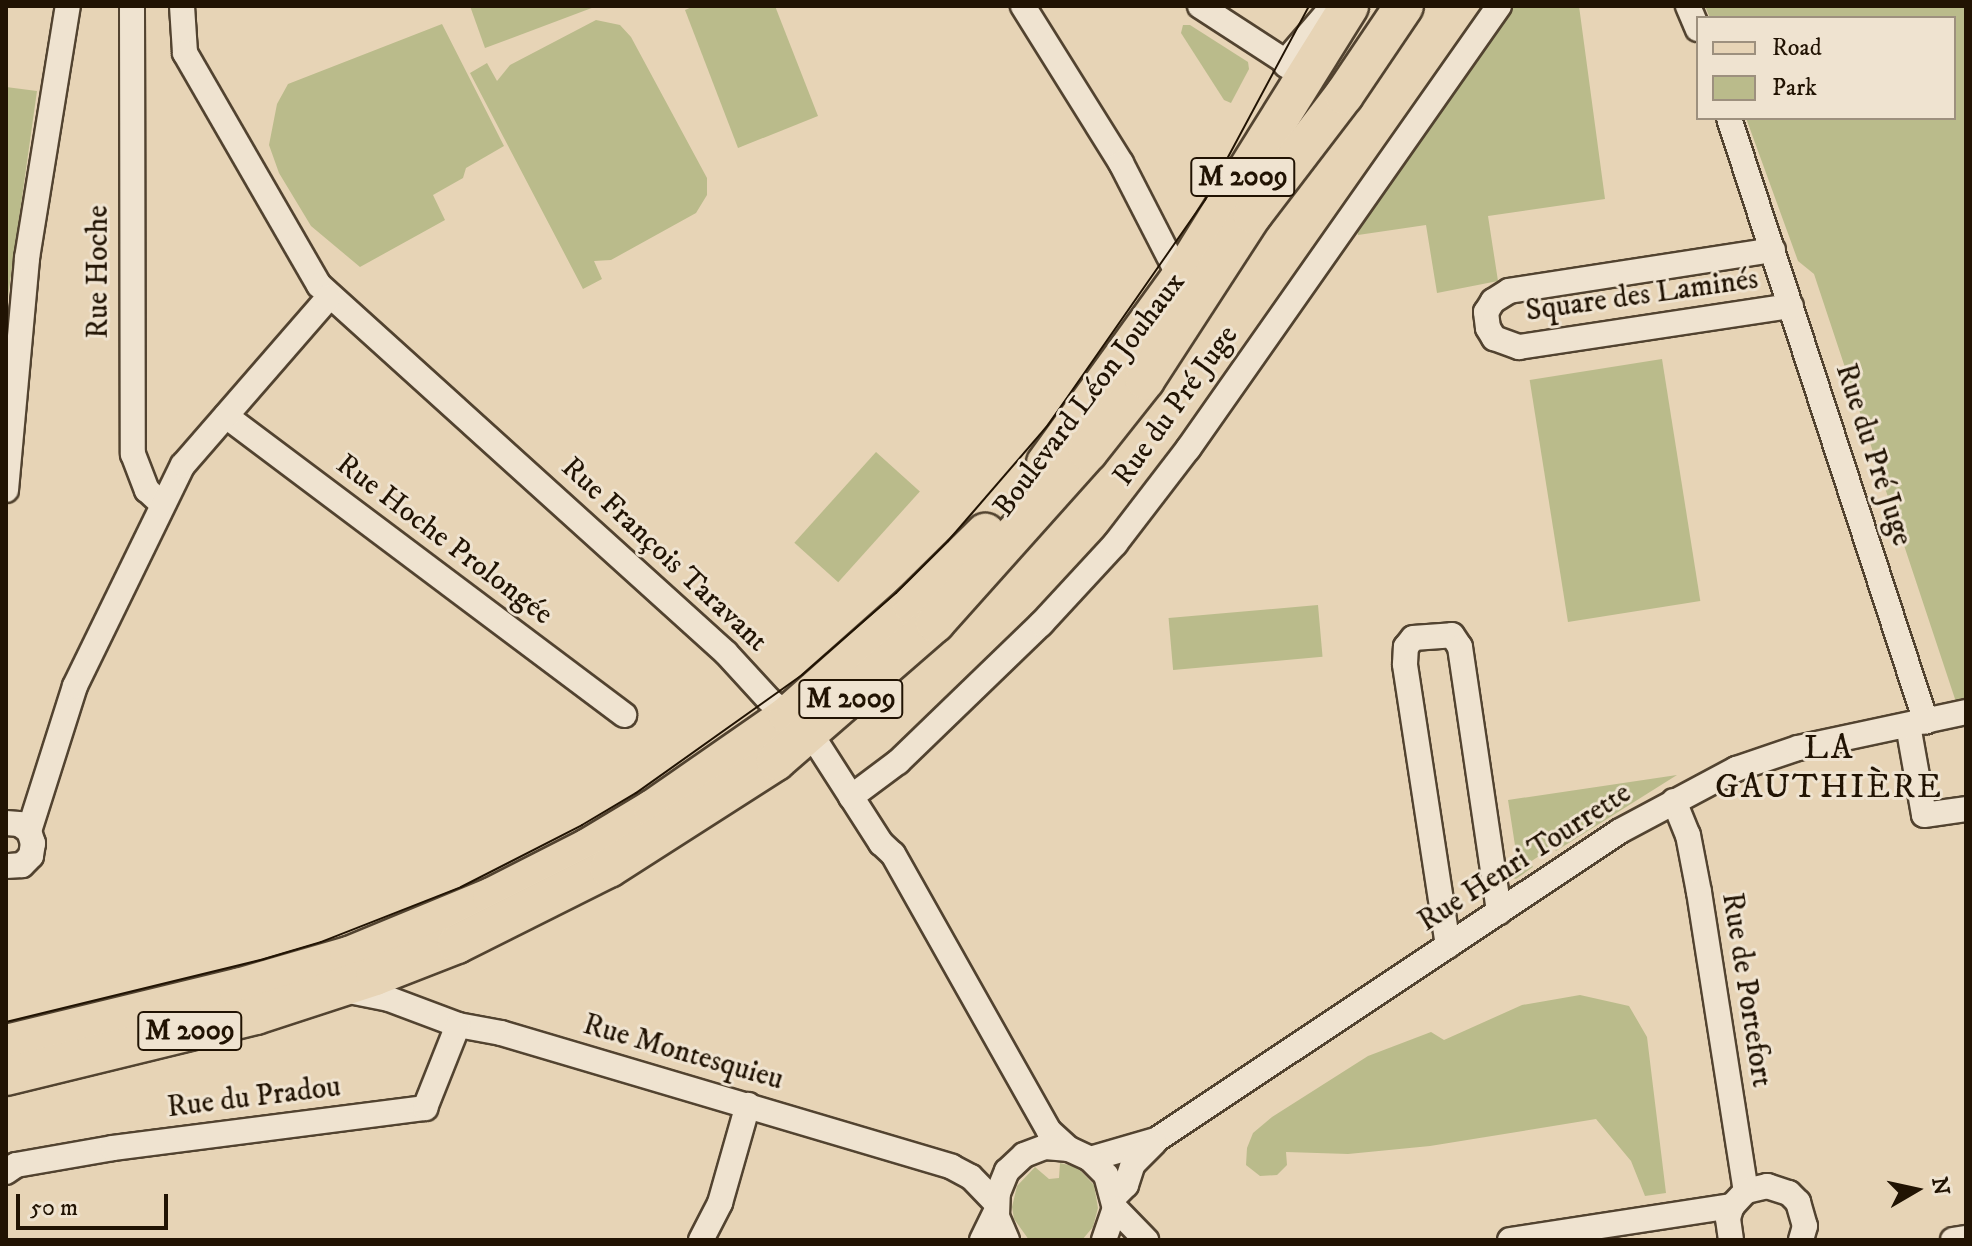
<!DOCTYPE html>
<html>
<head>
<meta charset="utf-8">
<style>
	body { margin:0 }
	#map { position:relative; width:1972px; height:1246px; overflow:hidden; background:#e7d4b6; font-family:"IM FELL DW Pica",serif }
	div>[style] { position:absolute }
	.green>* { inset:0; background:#babb8b; transform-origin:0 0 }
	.roads { filter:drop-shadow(2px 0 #524330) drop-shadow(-2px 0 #524330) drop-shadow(0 2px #524330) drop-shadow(0 -2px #524330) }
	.minor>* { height:24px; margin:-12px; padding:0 12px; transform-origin:12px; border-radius:12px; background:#efe3d0 }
	.tertiary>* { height:30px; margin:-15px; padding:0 15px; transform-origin:15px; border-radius:15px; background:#efe3d0 }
	.primary>* { height:38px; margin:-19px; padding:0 19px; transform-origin:19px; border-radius:19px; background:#e7d4b6 }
	.tram>* { height:2px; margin:-1px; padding:0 1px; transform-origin:1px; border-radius:1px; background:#211303 }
	span { translate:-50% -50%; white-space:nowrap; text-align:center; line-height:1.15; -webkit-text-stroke:6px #efe3d0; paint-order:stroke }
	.shield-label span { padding:2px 6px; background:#efe3d0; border:2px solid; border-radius:6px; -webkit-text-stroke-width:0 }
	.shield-label { font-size:28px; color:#211303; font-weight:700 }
	.street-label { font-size:30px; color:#211303 }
	.quarter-label { font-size:34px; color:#211303; letter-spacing:2px }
	.frame { position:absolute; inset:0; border:8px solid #211303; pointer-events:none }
	.legend { position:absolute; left:1696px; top:16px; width:260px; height:104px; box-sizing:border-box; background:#efe3d0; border:2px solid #9d907e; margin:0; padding:10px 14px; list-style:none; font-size:24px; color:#211303 }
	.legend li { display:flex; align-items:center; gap:16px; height:40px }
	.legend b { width:40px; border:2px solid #9d907e }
	.north { position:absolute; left:1876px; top:1150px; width:80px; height:80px; -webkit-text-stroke:6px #efe3d0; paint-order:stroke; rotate:81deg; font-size:22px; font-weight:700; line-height:32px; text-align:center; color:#211303 }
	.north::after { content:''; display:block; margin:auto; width:28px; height:36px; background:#211303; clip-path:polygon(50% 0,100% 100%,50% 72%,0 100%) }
	.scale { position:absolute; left:16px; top:1194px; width:152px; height:36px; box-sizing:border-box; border:4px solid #211303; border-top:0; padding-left:10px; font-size:24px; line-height:28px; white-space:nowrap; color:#211303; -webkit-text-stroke:6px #efe3d0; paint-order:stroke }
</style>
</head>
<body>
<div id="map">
	<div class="green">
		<div style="clip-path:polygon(470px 6px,597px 6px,485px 48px)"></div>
		<div style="clip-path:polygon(694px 6px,775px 6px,818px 116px,738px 148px,685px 10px)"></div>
		<div style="clip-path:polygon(1499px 6px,1579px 6px,1605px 199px,1488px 216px,1498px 281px,1437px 293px,1426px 225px,1358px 235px,1354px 214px)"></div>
		<div style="clip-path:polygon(1705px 6px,1966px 6px,1966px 700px,1956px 702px,1814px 274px,1798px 261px,1746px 118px,1954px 118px,1954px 18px,1710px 18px)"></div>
		<div style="clip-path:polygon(596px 20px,620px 25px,631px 37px,707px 178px,707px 195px,696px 213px,611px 260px,594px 261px,602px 279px,583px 289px,470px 73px,487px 63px,497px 81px,510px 65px)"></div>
		<div style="clip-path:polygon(442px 24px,504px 146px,466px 168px,463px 178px,433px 195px,445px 220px,360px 267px,311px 226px,279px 173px,269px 145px,277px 104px,288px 84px)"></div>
		<div style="clip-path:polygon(1183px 25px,1190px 25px,1248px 62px,1249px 69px,1231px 103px,1224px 100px,1181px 33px)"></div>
		<div style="clip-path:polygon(6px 87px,37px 91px,6px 311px)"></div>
		<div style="left:1662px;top:359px;width:245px;height:134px;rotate:81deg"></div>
		<div style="left:876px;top:452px;width:59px;height:122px;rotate:42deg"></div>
		<div style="left:1318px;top:605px;width:52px;height:150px;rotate:85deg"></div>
		<div style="clip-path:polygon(1677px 775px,1556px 851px,1553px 847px,1530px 862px,1533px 867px,1516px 879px,1503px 875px,1500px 868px,1518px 865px,1508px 800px)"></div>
		<div style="clip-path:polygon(1580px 995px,1629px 1006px,1647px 1037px,1666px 1193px,1645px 1196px,1631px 1161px,1596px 1119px,1430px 1146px,1348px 1154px,1286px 1152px,1287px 1165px,1277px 1175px,1260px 1176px,1246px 1165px,1247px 1148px,1253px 1133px,1272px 1117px,1368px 1056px,1431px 1032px,1444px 1040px,1522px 1005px)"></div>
		<div style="clip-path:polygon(1060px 1163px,1077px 1167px,1094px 1185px,1098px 1208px,1093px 1227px,1082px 1240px,1029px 1240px,1014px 1219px,1012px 1207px,1017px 1186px,1035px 1167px,1049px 1179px,1059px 1178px)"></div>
	</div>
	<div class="roads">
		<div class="minor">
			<div style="left:132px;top:6px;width:448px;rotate:89.9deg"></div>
			<div style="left:133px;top:454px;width:39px;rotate:69deg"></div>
			<div style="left:147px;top:490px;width:21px;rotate:43deg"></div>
			<div style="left:182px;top:6px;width:47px;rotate:86.3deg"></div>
			<div style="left:185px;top:53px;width:268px;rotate:60deg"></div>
			<div style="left:319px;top:285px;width:549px;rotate:42.12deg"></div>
			<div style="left:726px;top:653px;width:64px;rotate:47.5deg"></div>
			<div style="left:769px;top:700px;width:54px;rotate:39deg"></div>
			<div style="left:811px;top:734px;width:130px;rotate:57.3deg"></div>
			<div style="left:881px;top:843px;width:16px;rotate:43deg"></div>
			<div style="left:893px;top:854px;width:318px;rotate:60.6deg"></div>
			<div style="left:1049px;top:1131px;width:27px;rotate:42deg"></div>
			<div style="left:1023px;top:6px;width:185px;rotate:58deg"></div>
			<div style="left:1121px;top:163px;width:129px;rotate:62.8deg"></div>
			<div style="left:1200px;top:6px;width:123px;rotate:33deg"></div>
			<div style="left:1688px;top:6px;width:25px;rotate:67deg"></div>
			<div style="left:1729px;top:118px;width:635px;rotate:71.94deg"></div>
			<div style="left:1773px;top:250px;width:267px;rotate:171.2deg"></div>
			<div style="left:1509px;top:291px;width:19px;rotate:148deg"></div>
			<div style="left:1493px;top:301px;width:13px;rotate:122deg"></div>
			<div style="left:1486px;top:312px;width:16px;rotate:83deg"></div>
			<div style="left:1488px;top:328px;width:12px;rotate:59deg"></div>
			<div style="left:1494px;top:338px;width:27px;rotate:20deg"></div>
			<div style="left:1519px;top:347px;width:275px;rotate:-8.6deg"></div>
			<div style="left:226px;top:416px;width:498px;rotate:36.9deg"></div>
			<div style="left:6px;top:490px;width:233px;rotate:-84.8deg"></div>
			<div style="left:27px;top:258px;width:255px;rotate:-80.8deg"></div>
			<div style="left:1908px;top:725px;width:91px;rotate:79.9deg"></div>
			<div style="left:1924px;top:815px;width:42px;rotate:-8.1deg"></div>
			<div style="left:851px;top:797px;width:59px;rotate:-36.7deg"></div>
			<div style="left:898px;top:762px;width:199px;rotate:-44deg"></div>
			<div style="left:1041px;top:624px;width:109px;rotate:-47.2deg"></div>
			<div style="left:1115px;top:544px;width:120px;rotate:-52.5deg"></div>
			<div style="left:1188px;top:449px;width:541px;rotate:-54.93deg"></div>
			<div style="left:1674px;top:801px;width:37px;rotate:68deg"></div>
			<div style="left:1688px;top:835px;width:58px;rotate:79.1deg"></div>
			<div style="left:1699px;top:892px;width:303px;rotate:81.1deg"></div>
			<div style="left:6px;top:823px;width:13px;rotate:4deg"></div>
			<div style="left:19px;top:824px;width:12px;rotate:35deg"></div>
			<div style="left:29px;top:831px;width:13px;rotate:72deg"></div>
			<div style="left:33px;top:843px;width:13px;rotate:99deg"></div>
			<div style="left:31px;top:856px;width:13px;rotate:135deg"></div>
			<div style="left:22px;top:865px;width:16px;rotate:176deg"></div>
			<div style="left:29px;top:831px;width:152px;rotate:-72.4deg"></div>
			<div style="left:75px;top:686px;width:246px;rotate:-64deg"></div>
			<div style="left:183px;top:465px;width:223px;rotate:-49deg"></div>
			<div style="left:1448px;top:946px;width:285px;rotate:-98.7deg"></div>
			<div style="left:1405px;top:664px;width:17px;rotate:-87deg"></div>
			<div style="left:1406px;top:647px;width:11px;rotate:-52deg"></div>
			<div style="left:1413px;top:638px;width:39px;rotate:-4deg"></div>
			<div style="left:1452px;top:635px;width:14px;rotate:56deg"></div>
			<div style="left:1460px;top:647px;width:268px;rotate:81.6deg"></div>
			<div style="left:344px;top:990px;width:46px;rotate:11.3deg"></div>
			<div style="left:389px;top:999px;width:74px;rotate:20.6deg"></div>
			<div style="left:458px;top:1025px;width:44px;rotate:10.5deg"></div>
			<div style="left:501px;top:1033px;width:470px;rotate:16.5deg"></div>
			<div style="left:952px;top:1167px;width:21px;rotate:28deg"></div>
			<div style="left:971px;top:1177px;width:37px;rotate:46deg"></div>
			<div style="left:1090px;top:1159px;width:69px;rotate:-16.1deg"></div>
			<div style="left:1156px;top:1140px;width:557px;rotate:-33.66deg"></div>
			<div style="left:1620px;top:831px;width:132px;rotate:-28.1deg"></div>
			<div style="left:1736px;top:769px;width:65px;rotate:-18.7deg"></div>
			<div style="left:1798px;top:748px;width:172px;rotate:-12.1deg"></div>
			<div style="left:6px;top:1172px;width:12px;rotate:-35deg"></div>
			<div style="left:16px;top:1165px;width:98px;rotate:-9.9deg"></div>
			<div style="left:113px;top:1148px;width:315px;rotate:-7.3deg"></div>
			<div style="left:425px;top:1108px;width:89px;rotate:-68.3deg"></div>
			<div style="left:1114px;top:1197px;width:17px;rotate:-45deg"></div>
			<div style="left:1126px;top:1185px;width:22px;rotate:-72deg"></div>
			<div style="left:1133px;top:1164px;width:30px;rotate:-45deg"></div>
			<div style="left:1115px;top:1208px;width:45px;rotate:45.9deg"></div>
			<div style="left:701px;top:1240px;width:42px;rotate:-62.8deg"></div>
			<div style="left:720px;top:1203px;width:102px;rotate:-74.1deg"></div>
			<div style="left:982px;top:1240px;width:34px;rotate:-64deg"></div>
			<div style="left:1007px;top:1240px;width:26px;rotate:-113deg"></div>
			<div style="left:997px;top:1216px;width:23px;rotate:-88deg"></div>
			<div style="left:998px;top:1193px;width:24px;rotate:-68deg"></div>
			<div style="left:1007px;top:1171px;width:23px;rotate:-43deg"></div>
			<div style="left:1024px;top:1155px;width:22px;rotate:-21deg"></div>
			<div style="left:1045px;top:1147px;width:24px;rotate:5deg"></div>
			<div style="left:1069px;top:1149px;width:23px;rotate:25deg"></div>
			<div style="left:1090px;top:1159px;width:23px;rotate:45deg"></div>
			<div style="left:1106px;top:1175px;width:34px;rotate:75deg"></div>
			<div style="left:1115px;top:1208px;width:34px;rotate:109deg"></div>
			<div style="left:1510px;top:1240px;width:225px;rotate:-8.7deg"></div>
			<div style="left:1731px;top:1240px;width:22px;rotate:-98deg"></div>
			<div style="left:1728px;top:1218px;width:13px;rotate:-72deg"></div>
			<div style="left:1732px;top:1206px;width:21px;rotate:-47deg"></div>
			<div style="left:1746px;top:1191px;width:22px;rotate:-13deg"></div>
			<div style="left:1767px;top:1186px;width:23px;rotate:18deg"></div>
			<div style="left:1789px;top:1193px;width:13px;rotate:45deg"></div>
			<div style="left:1798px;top:1202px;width:25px;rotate:74deg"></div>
			<div style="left:1805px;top:1226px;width:15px;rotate:106deg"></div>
			<div style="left:1953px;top:1240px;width:13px;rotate:-9deg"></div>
		</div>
		<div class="tertiary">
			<div style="left:1288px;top:63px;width:66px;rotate:-49.3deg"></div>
		</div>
		<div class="primary">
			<div style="left:1046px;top:463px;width:228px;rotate:-54.1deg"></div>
			<div style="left:1180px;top:278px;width:320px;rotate:-58.1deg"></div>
			<div style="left:6px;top:1044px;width:239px;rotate:-13.6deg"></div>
			<div style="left:238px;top:988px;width:116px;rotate:-16.1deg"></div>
			<div style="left:349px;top:956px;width:155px;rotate:-22.4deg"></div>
			<div style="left:492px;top:897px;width:108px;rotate:-27deg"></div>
			<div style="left:588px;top:848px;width:76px;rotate:-31deg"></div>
			<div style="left:653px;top:809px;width:165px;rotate:-34.8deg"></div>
			<div style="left:788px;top:715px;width:166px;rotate:-41.6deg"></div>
			<div style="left:912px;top:605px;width:103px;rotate:-44.6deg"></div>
			<div style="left:6px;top:1076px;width:257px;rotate:-13.7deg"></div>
			<div style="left:256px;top:1015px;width:125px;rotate:-18.1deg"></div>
			<div style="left:375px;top:976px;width:88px;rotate:-21.3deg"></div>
			<div style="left:457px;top:944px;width:170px;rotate:-26.6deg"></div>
			<div style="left:609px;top:868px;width:198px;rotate:-32.6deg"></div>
			<div style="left:776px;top:761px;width:211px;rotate:-41deg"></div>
			<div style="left:935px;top:623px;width:229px;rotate:-48.2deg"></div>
			<div style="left:1088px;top:452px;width:92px;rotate:-51.6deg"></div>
			<div style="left:1145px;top:380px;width:198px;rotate:-57deg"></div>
			<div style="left:1253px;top:214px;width:150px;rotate:-52.6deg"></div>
			<div style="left:1344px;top:95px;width:107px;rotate:-56deg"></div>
		</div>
	</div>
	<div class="tram">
		<div style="left:6px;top:1022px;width:266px;rotate:-13.7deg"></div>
		<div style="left:264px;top:959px;width:59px;rotate:-16.6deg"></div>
		<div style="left:321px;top:942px;width:150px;rotate:-21.4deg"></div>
		<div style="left:461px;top:887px;width:136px;rotate:-27.1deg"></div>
		<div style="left:582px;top:825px;width:63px;rotate:-30.7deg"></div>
		<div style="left:636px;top:793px;width:204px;rotate:-35.4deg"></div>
		<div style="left:802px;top:675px;width:125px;rotate:-41.1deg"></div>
		<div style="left:896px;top:593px;width:74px;rotate:-45deg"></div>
		<div style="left:948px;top:541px;width:153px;rotate:-49.2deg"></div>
		<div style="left:1048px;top:425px;width:274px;rotate:-55.1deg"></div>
		<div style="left:1205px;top:200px;width:220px;rotate:-61.8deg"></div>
	</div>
	<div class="shield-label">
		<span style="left:1243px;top:177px">M 2009</span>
		<span style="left:851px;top:699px">M 2009</span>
		<span style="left:190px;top:1031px">M 2009</span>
	</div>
	<div class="street-label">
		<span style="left:99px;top:272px;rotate:-90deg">Rue Hoche</span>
		<span style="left:1642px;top:296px;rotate:-8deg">Square des Laminés</span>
		<span style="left:1090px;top:395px;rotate:-53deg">Boulevard Léon Jouhaux</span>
		<span style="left:1176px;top:406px;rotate:-54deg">Rue du Pré Juge</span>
		<span style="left:1873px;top:455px;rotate:72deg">Rue du Pré Juge</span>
		<span style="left:444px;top:540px;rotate:37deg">Rue Hoche Prolongée</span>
		<span style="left:664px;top:555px;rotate:43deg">Rue François Taravant</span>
		<span style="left:1525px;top:858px;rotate:-33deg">Rue Henri Tourrette</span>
		<span style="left:1746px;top:990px;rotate:81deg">Rue de Portefort</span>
		<span style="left:683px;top:1053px;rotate:16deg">Rue Montesquieu</span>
		<span style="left:254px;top:1098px;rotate:-7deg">Rue du Pradou</span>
	</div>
	<div class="quarter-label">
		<span style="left:1829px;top:768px">LA<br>GAUTHIÈRE</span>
	</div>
	<div class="frame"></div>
	<ul class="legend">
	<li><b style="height:10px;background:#e7d4b6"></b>Road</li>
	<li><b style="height:22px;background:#babb8b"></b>Park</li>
	</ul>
	<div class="north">N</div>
	<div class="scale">50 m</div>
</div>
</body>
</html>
